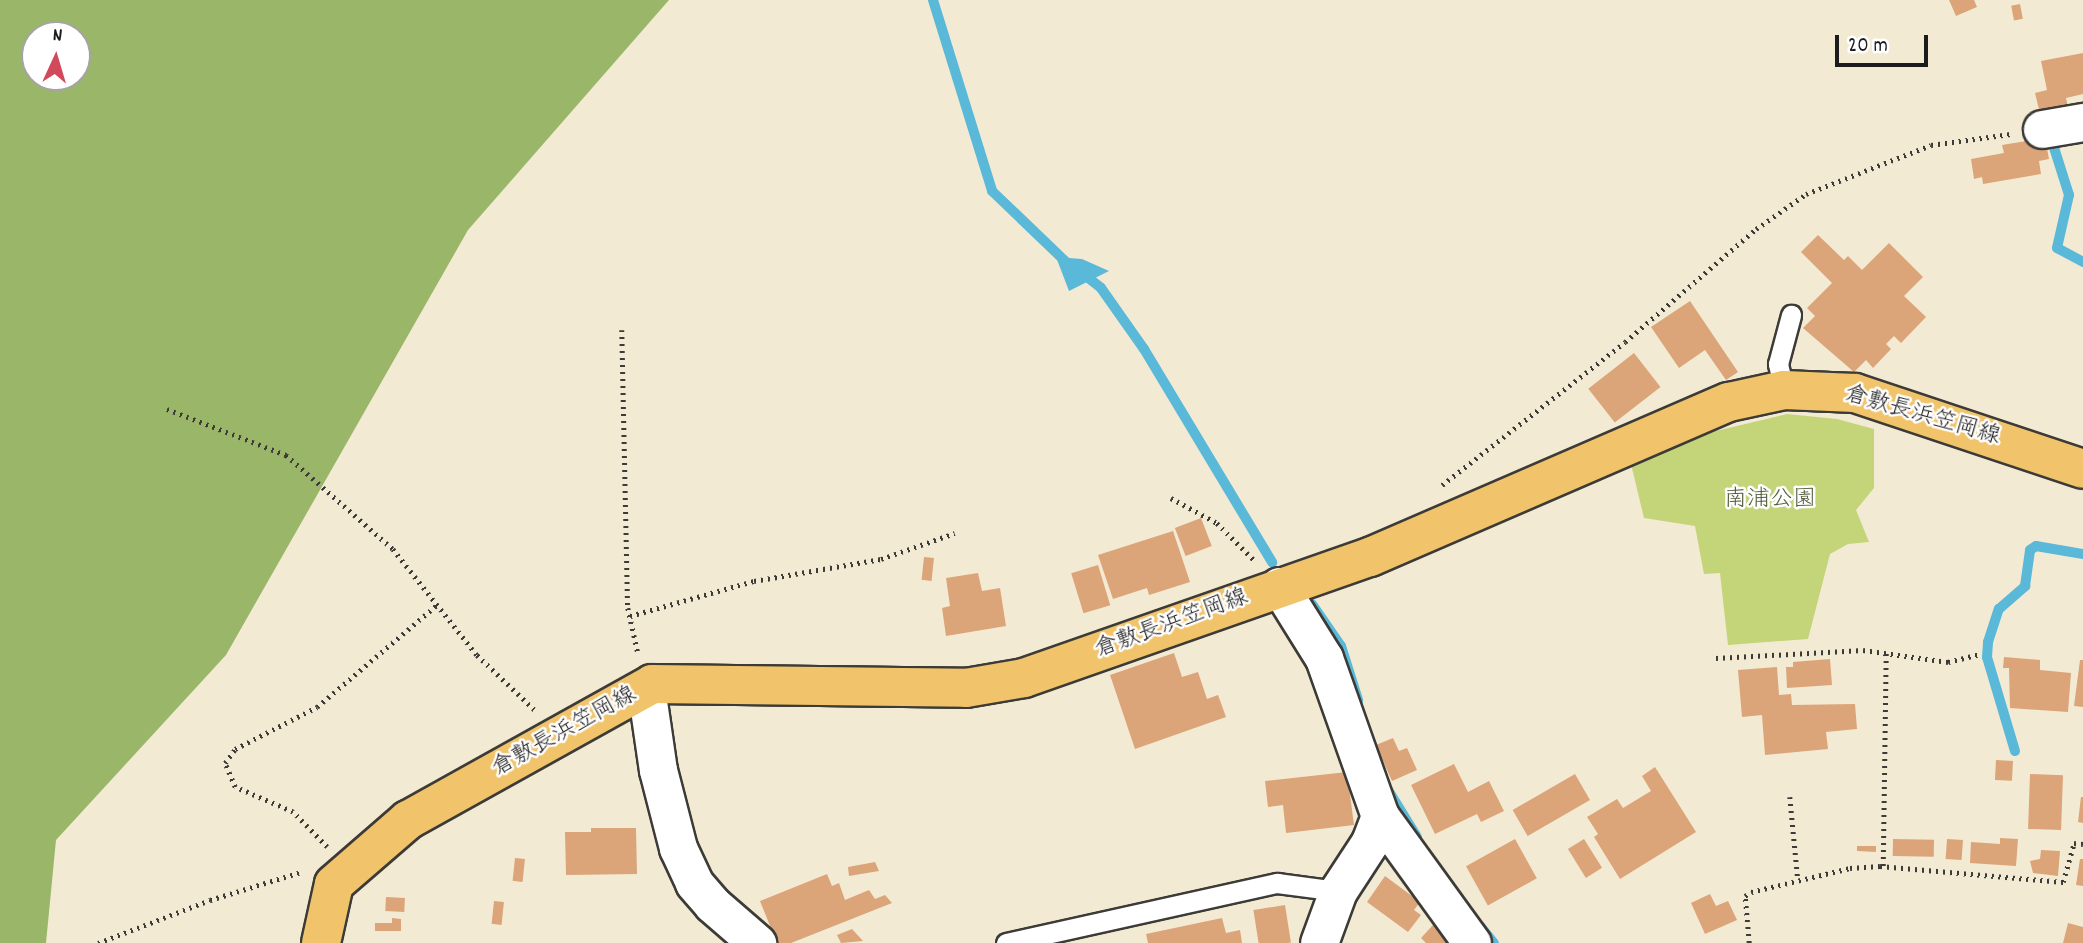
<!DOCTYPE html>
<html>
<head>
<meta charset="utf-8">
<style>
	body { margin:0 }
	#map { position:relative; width:2083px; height:943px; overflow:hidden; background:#f3ead3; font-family:Dekko,"Klee One",sans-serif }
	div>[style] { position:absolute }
	.green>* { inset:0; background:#c3d578 }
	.forest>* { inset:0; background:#9ab668 }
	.water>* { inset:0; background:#5ab8d8 }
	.stream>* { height:10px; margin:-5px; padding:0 5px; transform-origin:5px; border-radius:5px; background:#5ab8d8 }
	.building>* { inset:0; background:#dba479; transform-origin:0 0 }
	.path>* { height:4.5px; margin-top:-2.25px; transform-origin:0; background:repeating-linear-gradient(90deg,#3c3b37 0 2px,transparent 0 7px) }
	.roads { filter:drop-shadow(2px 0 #3c3b37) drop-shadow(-2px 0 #3c3b37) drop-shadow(0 2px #3c3b37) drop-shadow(0 -2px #3c3b37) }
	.lane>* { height:19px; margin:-9.5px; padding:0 9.5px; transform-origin:9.5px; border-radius:9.5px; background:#fff }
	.street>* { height:37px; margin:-18.5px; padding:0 18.5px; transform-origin:18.5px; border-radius:18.5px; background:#fff }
	.primary>* { height:38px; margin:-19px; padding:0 19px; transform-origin:19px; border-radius:19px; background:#f1c36a }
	span { translate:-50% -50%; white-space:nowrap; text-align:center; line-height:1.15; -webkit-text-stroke:5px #fff; paint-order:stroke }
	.street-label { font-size:23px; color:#1c1c1c }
	.park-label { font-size:23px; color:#565d3c }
	.north { position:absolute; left:21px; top:21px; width:70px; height:70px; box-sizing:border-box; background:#fff; border:2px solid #a4a4a4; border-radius:50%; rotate:4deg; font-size:19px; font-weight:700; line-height:28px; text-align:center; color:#1c1c1c }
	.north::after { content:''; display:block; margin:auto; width:24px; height:32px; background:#d1495b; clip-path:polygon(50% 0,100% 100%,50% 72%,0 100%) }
	.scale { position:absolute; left:1835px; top:35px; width:93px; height:32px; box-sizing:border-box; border:4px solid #1c1c1c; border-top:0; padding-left:9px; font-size:21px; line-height:24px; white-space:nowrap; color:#1c1c1c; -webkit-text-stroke:5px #fff; paint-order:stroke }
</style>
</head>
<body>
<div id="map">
	<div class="green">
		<div style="clip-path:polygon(1787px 414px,1837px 419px,1874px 429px,1874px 488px,1856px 510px,1869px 542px,1848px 544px,1830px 554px,1808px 639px,1728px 645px,1720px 573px,1704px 574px,1695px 526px,1644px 518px,1631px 464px,1695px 436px)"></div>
	</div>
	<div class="forest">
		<div style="clip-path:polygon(evenodd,0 0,669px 0,468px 230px,226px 655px,56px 840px,46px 943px,0 943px,0 0,35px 35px,77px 35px,77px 77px,35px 77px,35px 35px)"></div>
	</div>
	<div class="water">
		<div style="clip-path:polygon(1056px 257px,1082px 259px,1109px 271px,1069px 291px)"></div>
	</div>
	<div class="stream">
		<div style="left:933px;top:0;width:200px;rotate:72.8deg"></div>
		<div style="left:992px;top:191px;width:104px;rotate:43.8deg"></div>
		<div style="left:2050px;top:135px;width:63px;rotate:72.4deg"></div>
		<div style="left:2069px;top:195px;width:54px;rotate:102.8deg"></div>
		<div style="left:2057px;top:248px;width:30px;rotate:28deg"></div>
		<div style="left:1082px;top:273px;width:24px;rotate:38deg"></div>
		<div style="left:1101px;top:288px;width:75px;rotate:54.8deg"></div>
		<div style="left:1144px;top:349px;width:249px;rotate:59deg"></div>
		<div style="left:1312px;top:604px;width:51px;rotate:55.4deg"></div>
		<div style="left:1341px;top:646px;width:57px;rotate:72.5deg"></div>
		<div style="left:2015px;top:751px;width:98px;rotate:-106.6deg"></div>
		<div style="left:1987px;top:657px;width:15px;rotate:-86deg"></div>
		<div style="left:1988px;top:642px;width:35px;rotate:-72deg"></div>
		<div style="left:1999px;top:609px;width:35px;rotate:-41deg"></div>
		<div style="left:2025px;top:586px;width:36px;rotate:-82deg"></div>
		<div style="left:2030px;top:550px;width:7px;rotate:-34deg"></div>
		<div style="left:2036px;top:546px;width:48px;rotate:9.7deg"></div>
		<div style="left:1388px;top:790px;width:55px;rotate:58.3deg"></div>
		<div style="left:1480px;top:926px;width:22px;rotate:51deg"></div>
	</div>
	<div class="building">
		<div style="clip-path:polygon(1949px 0,1974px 0,1977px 7px,1956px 16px)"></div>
		<div style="left:2020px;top:4px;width:15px;height:9px;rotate:79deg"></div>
		<div style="clip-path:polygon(2083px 53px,2083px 94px,2066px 98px,2070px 116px,2042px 122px,2035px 93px,2047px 90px,2041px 61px)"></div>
		<div style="clip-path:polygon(2045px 138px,2049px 159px,2039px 161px,2041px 174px,1983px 184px,1982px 177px,1974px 179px,1971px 159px,2004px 153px,2002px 145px)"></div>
		<div style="clip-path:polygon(1818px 235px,1844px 260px,1848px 256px,1862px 270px,1889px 243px,1923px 277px,1904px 296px,1926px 317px,1901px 343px,1894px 336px,1886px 344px,1891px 349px,1873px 368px,1866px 360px,1854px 372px,1803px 328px,1815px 316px,1807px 308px,1832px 283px,1801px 252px)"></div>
		<div style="clip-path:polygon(1690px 301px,1738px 372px,1726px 380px,1705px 350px,1679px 368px,1651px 327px)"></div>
		<div style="left:1634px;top:353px;width:43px;height:58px;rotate:52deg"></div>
		<div style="left:1201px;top:518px;width:30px;height:28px;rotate:69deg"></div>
		<div style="clip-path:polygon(1173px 531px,1190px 582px,1149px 595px,1147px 588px,1113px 599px,1098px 555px)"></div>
		<div style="left:924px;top:557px;width:10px;height:23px;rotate:6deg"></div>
		<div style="left:1098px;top:565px;width:42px;height:28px;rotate:73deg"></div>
		<div style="clip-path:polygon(978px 573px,982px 591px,1000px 588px,1006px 626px,946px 636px,942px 608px,950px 606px,946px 578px)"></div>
		<div style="clip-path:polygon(1174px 653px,1182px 677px,1198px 672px,1207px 699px,1218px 695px,1226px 717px,1135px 749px,1110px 675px)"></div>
		<div style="clip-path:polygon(2004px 657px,2040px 660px,2040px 670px,2071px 673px,2068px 712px,2010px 708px,2009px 668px,2003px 668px)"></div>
		<div style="clip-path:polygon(1830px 659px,1832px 685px,1787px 688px,1786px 667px,1793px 667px,1793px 662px)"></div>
		<div style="clip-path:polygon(2080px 660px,2083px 660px,2083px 707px,2074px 706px)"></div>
		<div style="clip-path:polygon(1777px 667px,1779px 695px,1791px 694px,1792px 705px,1855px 704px,1857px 729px,1826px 732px,1828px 749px,1765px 755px,1762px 715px,1742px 717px,1738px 670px)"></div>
		<div style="clip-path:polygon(1393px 738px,1399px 751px,1407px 748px,1417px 770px,1392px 781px,1376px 745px)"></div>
		<div style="left:1996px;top:760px;width:17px;height:20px;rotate:3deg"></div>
		<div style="clip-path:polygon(1454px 764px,1468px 792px,1489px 781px,1504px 811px,1481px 822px,1477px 814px,1435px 834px,1411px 785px)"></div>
		<div style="clip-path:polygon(1655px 767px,1696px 832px,1620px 879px,1594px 837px,1598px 834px,1587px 817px,1617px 799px,1623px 808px,1651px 791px,1642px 776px)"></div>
		<div style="clip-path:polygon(1347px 772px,1354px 825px,1286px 833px,1283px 805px,1268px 807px,1265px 781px)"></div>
		<div style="left:1575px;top:774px;width:30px;height:72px;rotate:60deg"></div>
		<div style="left:2030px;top:774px;width:33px;height:55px;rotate:2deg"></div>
		<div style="clip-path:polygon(2081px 797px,2083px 797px,2083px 823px,2078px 822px)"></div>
		<div style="clip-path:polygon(591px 828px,636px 828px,637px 874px,566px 875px,565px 832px,591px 832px)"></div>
		<div style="clip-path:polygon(2000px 838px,2018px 839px,2016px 866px,1970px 863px,1971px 842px,2000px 844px)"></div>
		<div style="left:1515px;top:839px;width:45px;height:56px;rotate:61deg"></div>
		<div style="left:1584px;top:839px;width:34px;height:19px;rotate:58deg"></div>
		<div style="left:1893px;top:839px;width:41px;height:17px;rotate:1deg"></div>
		<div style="left:1947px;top:839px;width:16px;height:20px;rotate:4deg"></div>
		<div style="clip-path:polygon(1857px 846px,1876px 846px,1876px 852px,1857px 851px)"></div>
		<div style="clip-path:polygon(2041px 850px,2060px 851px,2058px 876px,2033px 873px,2030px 861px,2040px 859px)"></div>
		<div style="left:515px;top:858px;width:10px;height:23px;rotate:6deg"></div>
		<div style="clip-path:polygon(2080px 859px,2083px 859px,2083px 886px,2076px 885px)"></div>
		<div style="clip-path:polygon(875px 862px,879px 871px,849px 876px,848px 867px)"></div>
		<div style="clip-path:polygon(827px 874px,832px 886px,839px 883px,845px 900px,869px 890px,875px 899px,885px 895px,892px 903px,791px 943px,777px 943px,760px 901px)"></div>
		<div style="clip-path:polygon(1385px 876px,1420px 902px,1414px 910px,1421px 915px,1408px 932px,1367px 902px)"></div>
		<div style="clip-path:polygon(1710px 894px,1716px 906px,1728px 901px,1737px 920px,1705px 934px,1691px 903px)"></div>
		<div style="left:386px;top:897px;width:19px;height:14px;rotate:3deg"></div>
		<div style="left:494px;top:901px;width:10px;height:23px;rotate:6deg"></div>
		<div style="left:1285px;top:905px;width:38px;height:32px;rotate:81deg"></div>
		<div style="clip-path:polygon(392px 918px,401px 919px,401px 931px,375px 931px,375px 923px,392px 923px)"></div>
		<div style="clip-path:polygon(1222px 918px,1226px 933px,1240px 930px,1242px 943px,1148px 943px,1146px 934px)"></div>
		<div style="clip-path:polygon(2068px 923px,2083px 927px,2083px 943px,2063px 943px)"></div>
		<div style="clip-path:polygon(1433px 925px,1452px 943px,1426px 943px,1421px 938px)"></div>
		<div style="clip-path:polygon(852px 929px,863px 941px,841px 943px,837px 935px)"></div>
	</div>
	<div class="path">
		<div style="left:622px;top:330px;width:278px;rotate:88.8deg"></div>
		<div style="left:628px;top:608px;width:46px;rotate:77.5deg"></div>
		<div style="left:167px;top:409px;width:128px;rotate:21.1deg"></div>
		<div style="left:286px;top:455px;width:142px;rotate:41.3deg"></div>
		<div style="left:393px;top:549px;width:135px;rotate:51.6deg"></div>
		<div style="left:477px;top:655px;width:80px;rotate:43.5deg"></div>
		<div style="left:1442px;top:485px;width:232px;rotate:-38deg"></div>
		<div style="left:1625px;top:342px;width:173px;rotate:-40.8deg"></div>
		<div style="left:1756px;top:229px;width:61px;rotate:-35deg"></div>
		<div style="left:1806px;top:194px;width:134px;rotate:-21.4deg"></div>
		<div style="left:1931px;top:145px;width:80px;rotate:-7.9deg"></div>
		<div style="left:1171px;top:498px;width:52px;rotate:28.5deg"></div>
		<div style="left:1217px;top:523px;width:55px;rotate:45deg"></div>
		<div style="left:630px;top:616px;width:129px;rotate:-15.8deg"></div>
		<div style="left:754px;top:581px;width:129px;rotate:-9.8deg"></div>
		<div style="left:881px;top:559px;width:78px;rotate:-19.4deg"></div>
		<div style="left:1716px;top:658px;width:147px;rotate:-3.1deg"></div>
		<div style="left:1863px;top:650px;width:86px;rotate:8deg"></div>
		<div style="left:1948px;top:662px;width:33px;rotate:-14deg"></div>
		<div style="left:1790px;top:797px;width:83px;rotate:84.5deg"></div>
		<div style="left:327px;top:847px;width:49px;rotate:-134.2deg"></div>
		<div style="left:293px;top:812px;width:63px;rotate:-156.7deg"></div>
		<div style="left:235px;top:787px;width:26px;rotate:-113deg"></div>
		<div style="left:225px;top:763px;width:17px;rotate:-54deg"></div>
		<div style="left:235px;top:749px;width:92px;rotate:-27.1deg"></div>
		<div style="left:317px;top:707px;width:157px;rotate:-40.4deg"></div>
		<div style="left:1883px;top:866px;width:213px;rotate:-89.2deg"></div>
		<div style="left:98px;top:943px;width:120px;rotate:-21deg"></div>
		<div style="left:210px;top:900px;width:95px;rotate:-17.1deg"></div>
		<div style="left:1749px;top:943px;width:47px;rotate:-94.9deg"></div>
		<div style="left:1745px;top:896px;width:7px;rotate:-34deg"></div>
		<div style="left:1751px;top:892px;width:102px;rotate:-13.6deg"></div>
		<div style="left:1850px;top:868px;width:30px;rotate:-4deg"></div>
		<div style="left:1880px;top:866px;width:184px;rotate:5deg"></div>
		<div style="left:2063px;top:882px;width:41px;rotate:-74.2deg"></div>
		<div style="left:2074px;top:843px;width:9px;rotate:6deg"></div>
	</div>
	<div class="roads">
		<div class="lane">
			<div style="left:1784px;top:390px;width:27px;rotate:-103deg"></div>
			<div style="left:1778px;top:364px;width:51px;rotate:-75.1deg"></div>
			<div style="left:1006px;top:943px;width:278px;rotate:-12.5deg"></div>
			<div style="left:1277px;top:883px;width:62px;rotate:7.5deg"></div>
		</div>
		<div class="street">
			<div style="left:2042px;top:129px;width:42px;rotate:-9.7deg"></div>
			<div style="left:1279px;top:586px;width:85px;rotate:58deg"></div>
			<div style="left:1324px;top:658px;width:168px;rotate:70.5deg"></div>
			<div style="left:1380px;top:816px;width:28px;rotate:111deg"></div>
			<div style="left:1370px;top:842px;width:59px;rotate:123.1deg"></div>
			<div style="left:1338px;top:891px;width:55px;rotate:110.1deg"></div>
			<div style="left:646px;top:688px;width:83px;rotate:81.7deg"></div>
			<div style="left:658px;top:770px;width:81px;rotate:75.6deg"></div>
			<div style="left:678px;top:848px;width:38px;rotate:65deg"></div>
			<div style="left:694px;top:883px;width:28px;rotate:49deg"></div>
			<div style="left:712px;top:904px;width:60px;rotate:40.9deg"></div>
			<div style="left:1380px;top:816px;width:157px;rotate:54.1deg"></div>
		</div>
		<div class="primary">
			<div style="left:321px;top:943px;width:60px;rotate:-77.6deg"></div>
			<div style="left:334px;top:884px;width:98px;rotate:-40.9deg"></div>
			<div style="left:408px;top:820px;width:279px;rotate:-29.1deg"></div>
			<div style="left:652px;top:684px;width:314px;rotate:0.7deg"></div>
			<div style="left:966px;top:688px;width:59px;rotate:-9.8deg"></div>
			<div style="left:1024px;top:678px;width:367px;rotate:-19.3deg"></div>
			<div style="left:1370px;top:557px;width:391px;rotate:-23.4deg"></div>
			<div style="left:1729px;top:402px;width:56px;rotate:-12.3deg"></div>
			<div style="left:1784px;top:390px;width:71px;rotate:2.4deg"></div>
			<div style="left:1855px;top:393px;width:240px;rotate:18.4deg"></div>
		</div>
	</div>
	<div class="street-label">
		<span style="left:1922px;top:417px;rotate:16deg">倉敷長浜笠岡線</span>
		<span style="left:1172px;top:625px;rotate:-20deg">倉敷長浜笠岡線</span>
		<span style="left:565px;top:733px;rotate:-29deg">倉敷長浜笠岡線</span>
	</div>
	<div class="park-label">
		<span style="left:1770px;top:501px">南浦公園</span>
	</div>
	<div class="north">N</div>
	<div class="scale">20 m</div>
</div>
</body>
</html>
